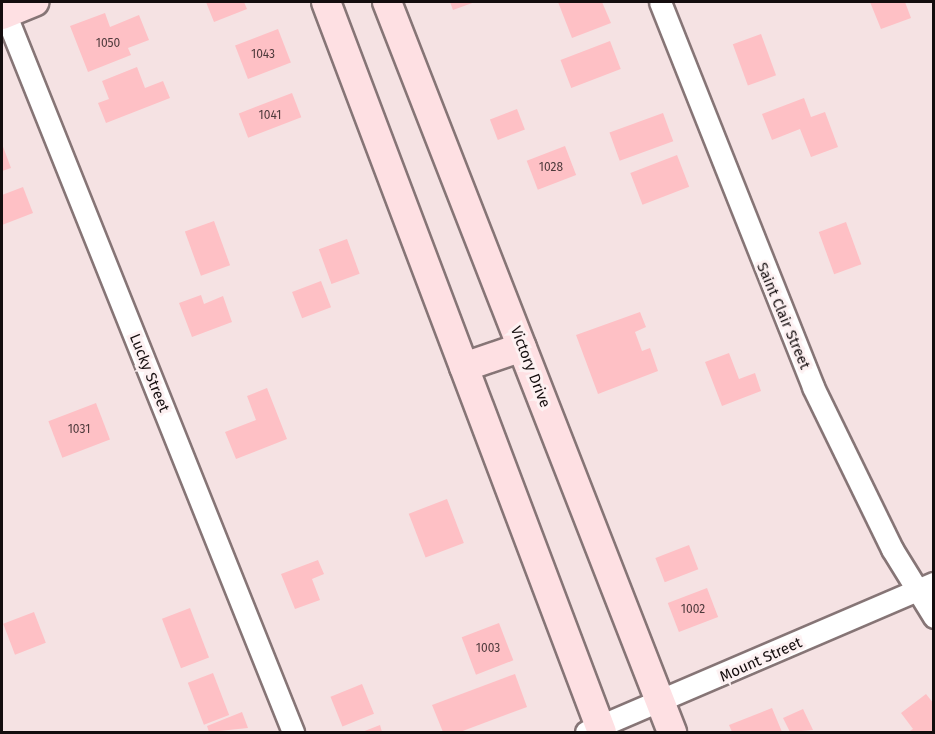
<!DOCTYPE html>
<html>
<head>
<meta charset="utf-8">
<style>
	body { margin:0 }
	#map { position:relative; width:935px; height:734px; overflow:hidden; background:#f5e2e3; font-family:"Fira Sans",sans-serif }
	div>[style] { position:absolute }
	.building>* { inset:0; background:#fec0c5; transform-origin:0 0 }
	.roads { filter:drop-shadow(2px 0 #867576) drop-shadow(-2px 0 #867576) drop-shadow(0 2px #867576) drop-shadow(0 -2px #867576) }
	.minor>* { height:21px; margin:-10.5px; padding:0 10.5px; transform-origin:10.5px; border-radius:10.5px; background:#fff }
	.secondary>* { height:28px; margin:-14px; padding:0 14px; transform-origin:14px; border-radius:14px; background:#fee0e3 }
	span { translate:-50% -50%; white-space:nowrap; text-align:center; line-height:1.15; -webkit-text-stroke:6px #fdf1f2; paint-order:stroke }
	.number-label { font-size:12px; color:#4e3a3c }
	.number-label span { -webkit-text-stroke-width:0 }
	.street-label { font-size:15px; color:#140d0e }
	.frame { position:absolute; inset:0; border:3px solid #140d0e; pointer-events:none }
</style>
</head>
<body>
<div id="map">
	<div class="building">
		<div style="clip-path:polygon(206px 2px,244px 2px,247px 9px,214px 22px)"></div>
		<div style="clip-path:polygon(450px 2px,475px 2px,453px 10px)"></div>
		<div style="clip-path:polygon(558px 2px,602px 2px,611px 23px,572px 38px)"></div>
		<div style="clip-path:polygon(870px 2px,905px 2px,911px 18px,881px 29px)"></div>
		<div style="clip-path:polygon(105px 13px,110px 27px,139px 15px,149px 40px,128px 48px,131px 55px,88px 72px,70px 26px)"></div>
		<div style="left:278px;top:29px;width:36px;height:46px;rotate:69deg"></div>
		<div style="left:761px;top:34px;width:44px;height:30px;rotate:70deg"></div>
		<div style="left:610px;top:41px;width:30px;height:53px;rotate:69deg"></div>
		<div style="clip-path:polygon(137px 67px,145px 88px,163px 81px,170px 98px,106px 123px,98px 103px,109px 99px,102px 81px)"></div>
		<div style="left:292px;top:93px;width:26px;height:57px;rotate:69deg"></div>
		<div style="clip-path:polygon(804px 98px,811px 117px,825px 112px,838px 147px,811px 157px,800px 129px,772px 140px,762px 114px)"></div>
		<div style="left:517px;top:109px;width:22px;height:29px;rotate:69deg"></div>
		<div style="left:663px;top:113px;width:30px;height:57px;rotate:70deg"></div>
		<div style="clip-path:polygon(2px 144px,11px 168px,2px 171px)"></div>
		<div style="left:565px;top:146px;width:31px;height:41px;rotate:69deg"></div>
		<div style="left:677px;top:155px;width:34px;height:50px;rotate:69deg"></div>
		<div style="clip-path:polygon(23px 187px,33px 213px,2px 225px,2px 195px)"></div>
		<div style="left:214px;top:221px;width:47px;height:31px;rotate:70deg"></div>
		<div style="left:846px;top:222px;width:45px;height:29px;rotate:70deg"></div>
		<div style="left:347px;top:239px;width:37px;height:30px;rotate:70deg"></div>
		<div style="left:321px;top:281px;width:28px;height:31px;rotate:69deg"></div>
		<div style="clip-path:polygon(201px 295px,204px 304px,223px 296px,232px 322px,192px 337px,179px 303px)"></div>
		<div style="clip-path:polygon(640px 312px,646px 327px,635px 332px,642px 351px,650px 348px,658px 371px,598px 394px,576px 335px)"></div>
		<div style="clip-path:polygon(729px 353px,739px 379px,755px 373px,761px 391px,722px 406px,705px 362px)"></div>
		<div style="clip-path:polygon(267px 388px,287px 439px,236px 459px,225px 432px,256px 420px,247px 396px)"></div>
		<div style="left:96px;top:403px;width:39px;height:51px;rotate:69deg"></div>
		<div style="left:447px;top:499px;width:47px;height:41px;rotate:69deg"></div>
		<div style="left:689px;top:545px;width:26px;height:36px;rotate:69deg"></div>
		<div style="clip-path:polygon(318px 560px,324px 574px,312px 579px,320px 600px,295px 609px,281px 574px)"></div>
		<div style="left:707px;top:588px;width:31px;height:42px;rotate:69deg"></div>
		<div style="left:190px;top:608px;width:53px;height:30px;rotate:69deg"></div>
		<div style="left:34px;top:612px;width:33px;height:33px;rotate:69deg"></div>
		<div style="left:499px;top:623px;width:40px;height:40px;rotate:69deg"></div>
		<div style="left:213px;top:673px;width:45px;height:27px;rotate:69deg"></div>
		<div style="clip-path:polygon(515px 674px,527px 707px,460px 732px,443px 732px,432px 705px)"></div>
		<div style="left:362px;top:684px;width:32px;height:34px;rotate:68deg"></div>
		<div style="clip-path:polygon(926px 694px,934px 704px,934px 732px,908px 732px,913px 729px,901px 713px)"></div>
		<div style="clip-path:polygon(772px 708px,782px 732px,732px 732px,729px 725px)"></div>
		<div style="clip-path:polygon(803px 709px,813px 730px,790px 732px,783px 718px)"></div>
		<div style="clip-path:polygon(242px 712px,248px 728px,209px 732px,207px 726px)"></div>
		<div style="clip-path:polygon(380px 725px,382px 732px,362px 732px)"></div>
	</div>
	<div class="roads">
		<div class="minor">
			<div style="left:660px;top:2px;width:414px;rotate:68.3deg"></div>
			<div style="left:813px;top:387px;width:180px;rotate:64deg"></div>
			<div style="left:892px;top:549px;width:80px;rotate:58.3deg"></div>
			<div style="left:5px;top:13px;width:775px;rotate:68.17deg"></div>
			<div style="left:586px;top:732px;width:379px;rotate:-23.2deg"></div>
		</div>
		<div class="secondary">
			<div style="left:326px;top:2px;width:780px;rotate:69.29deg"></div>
			<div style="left:387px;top:2px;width:784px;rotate:68.67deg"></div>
			<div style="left:2px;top:15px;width:35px;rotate:-22deg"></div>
			<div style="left:464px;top:367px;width:61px;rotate:-19deg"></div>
		</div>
	</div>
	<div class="number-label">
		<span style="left:108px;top:44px">1050</span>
		<span style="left:263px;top:55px">1043</span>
		<span style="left:270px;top:116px">1041</span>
		<span style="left:551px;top:168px">1028</span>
		<span style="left:79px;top:430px">1031</span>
		<span style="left:693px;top:610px">1002</span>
		<span style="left:488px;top:649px">1003</span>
	</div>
	<div class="street-label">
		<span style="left:783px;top:316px;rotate:67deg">Saint Clair Street</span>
		<span style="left:530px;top:367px;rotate:69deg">Victory Drive</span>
		<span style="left:149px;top:373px;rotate:68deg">Lucky Street</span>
		<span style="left:761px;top:660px;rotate:-24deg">Mount Street</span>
	</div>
	<div class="frame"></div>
</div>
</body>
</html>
